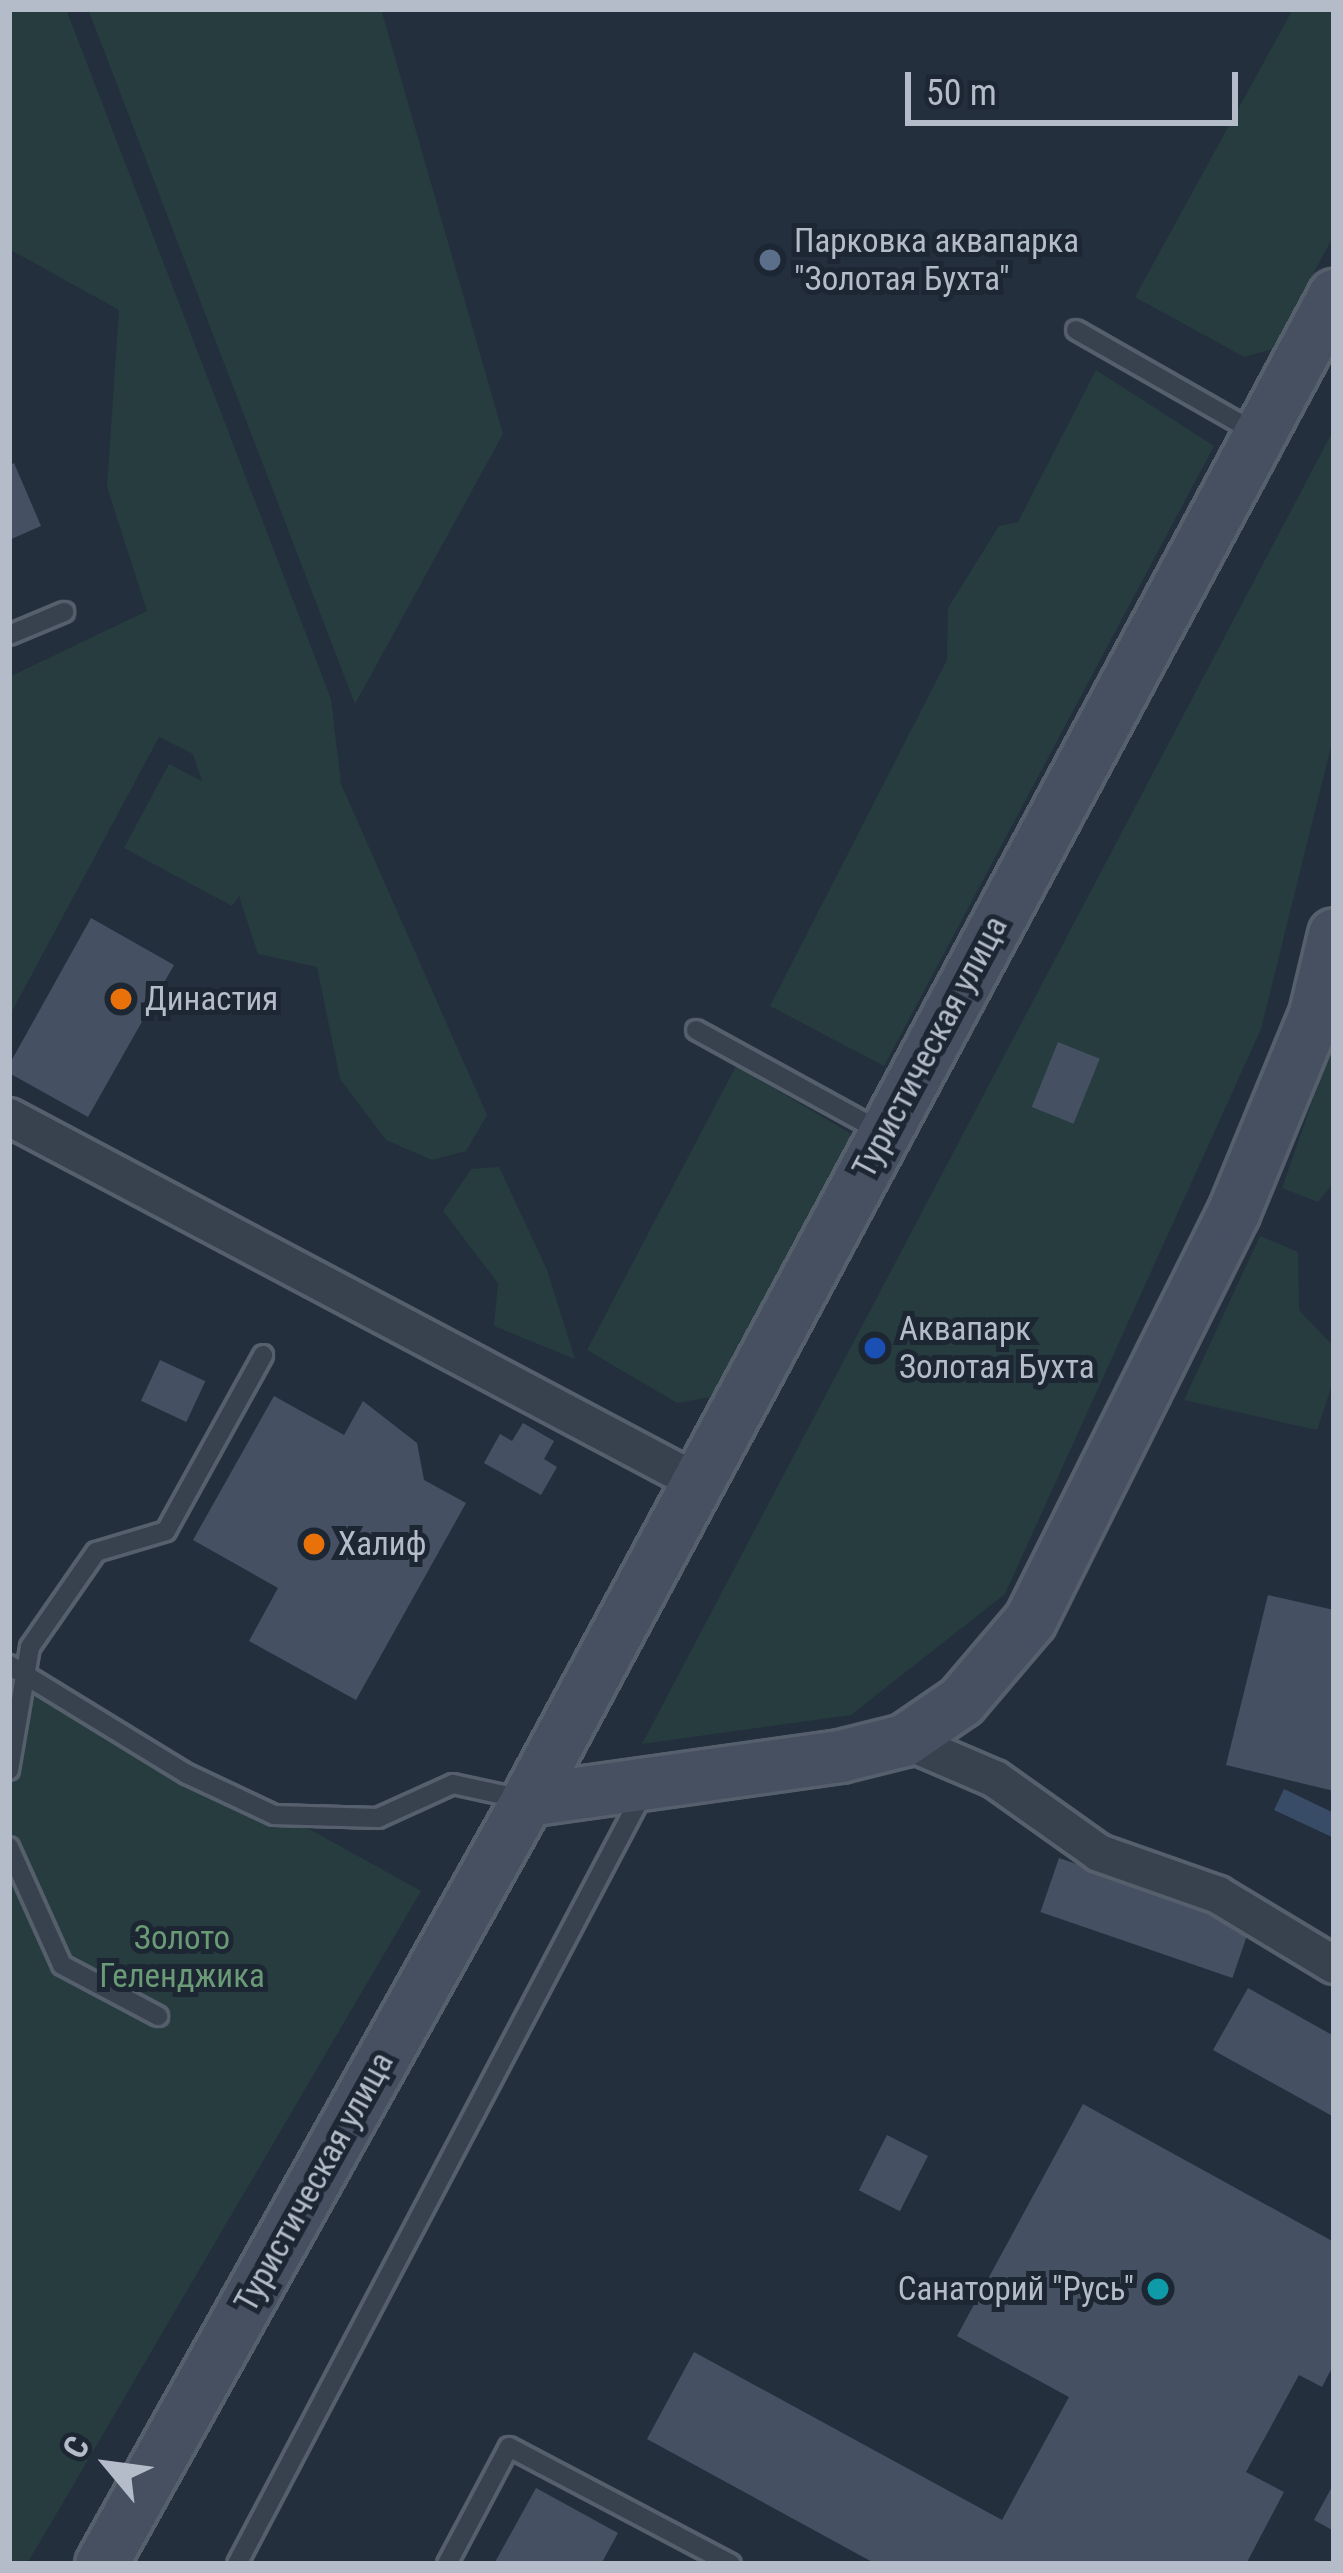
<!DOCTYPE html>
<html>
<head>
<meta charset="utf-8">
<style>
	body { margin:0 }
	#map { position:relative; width:1343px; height:2573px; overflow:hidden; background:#242f3e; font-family:"Roboto Condensed",sans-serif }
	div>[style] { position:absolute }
	.green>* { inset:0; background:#263c3f }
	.water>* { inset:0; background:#394c67 }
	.building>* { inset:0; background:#455162; transform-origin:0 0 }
	.roads { filter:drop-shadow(3px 0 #565f6c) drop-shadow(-3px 0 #565f6c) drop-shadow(0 3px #565f6c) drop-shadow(0 -3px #565f6c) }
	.lane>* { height:18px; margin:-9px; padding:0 9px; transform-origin:9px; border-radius:9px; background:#38414e }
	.street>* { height:36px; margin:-18px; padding:0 18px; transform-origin:18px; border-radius:18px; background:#38414e }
	.secondary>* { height:51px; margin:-25.5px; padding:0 25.5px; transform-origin:25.5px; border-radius:25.5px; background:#465061 }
	.dots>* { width:33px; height:33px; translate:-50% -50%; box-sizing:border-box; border:6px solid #1d2633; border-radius:50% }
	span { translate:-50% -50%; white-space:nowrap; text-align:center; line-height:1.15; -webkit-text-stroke:10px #1d2633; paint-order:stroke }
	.poi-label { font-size:33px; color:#b4bcc9 }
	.left { translate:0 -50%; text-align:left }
	.right { translate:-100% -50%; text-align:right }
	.street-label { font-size:33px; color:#b4bcc9 }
	.park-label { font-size:33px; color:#6b9a76 }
	.frame { position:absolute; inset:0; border:12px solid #b4bcc9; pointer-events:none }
	.north { position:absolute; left:48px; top:2405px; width:120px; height:120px; -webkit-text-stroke:9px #1d2633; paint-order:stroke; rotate:299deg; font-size:33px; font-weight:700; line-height:48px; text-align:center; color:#b4bcc9 }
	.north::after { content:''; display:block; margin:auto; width:42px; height:54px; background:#b4bcc9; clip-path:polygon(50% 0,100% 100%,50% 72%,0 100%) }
	.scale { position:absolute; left:905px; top:72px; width:333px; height:54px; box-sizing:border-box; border:6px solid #b4bcc9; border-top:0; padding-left:15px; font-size:36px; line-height:42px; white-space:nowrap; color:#b4bcc9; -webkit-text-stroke:9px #1d2633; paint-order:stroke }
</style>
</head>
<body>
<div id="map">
	<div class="green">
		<div style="clip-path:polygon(9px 9px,66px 9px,331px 699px,341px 784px,487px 1115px,466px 1151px,432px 1160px,386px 1140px,340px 1079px,317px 967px,258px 954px,239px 896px,232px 906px,124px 848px,169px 764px,202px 781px,193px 754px,159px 737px,9px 1017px,9px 677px,147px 611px,107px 487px,119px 310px,9px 249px)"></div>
		<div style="clip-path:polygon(88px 9px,381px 9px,503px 434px,355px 704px)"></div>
		<div style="clip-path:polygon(1293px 9px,1334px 9px,1334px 235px,1273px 349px,1244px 357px,1135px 297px)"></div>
		<div style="clip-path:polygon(1096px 370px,1214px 446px,884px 1066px,770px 1006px,947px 660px,948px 608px,999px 526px,1018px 522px)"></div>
		<div style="clip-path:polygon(1334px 429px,1334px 735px,1261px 1029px,1005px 1594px,851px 1715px,642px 1744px)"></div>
		<div style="clip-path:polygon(1334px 1039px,1334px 1183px,1318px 1202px,1282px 1188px)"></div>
		<div style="clip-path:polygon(736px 1066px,853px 1135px,712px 1397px,677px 1403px,587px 1350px)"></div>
		<div style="clip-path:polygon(499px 1167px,547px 1270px,575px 1359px,494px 1326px,498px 1283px,443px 1211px,471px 1169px)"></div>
		<div style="clip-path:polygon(1260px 1236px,1298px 1252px,1299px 1310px,1334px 1347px,1334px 1379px,1317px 1430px,1184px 1400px)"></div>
		<div style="clip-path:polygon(9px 1663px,421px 1891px,27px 2564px,9px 2564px)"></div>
	</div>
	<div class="water">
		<div style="clip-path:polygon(1284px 1789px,1334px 1813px,1334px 1838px,1274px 1810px)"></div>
	</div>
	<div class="building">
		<div style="clip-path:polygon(14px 463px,41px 526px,9px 540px,9px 466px)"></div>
		<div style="clip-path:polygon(91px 918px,174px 965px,88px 1117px,9px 1073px,9px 1065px)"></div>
		<div style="left:1058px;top:1042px;width:45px;height:70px;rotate:22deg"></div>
		<div style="left:160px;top:1360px;width:50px;height:45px;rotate:25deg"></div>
		<div style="clip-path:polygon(274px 1396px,344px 1435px,363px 1401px,417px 1443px,424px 1480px,466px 1503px,356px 1700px,249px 1641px,278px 1588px,193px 1540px)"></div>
		<div style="clip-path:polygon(523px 1423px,554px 1441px,544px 1459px,557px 1467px,541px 1495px,484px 1463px,500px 1434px,512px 1441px)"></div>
		<div style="clip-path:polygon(1268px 1595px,1334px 1610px,1334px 1791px,1226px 1765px)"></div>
		<div style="left:1059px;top:1858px;width:203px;height:57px;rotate:19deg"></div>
		<div style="clip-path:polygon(1248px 1988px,1334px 2036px,1334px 2117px,1213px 2050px)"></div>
		<div style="clip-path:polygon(1083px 2104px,1334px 2242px,1334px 2364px,1322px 2387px,1299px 2375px,1246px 2472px,1284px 2492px,1246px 2564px,876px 2564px,647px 2439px,694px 2352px,1002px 2520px,1069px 2397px,957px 2336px)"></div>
		<div style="left:887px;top:2135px;width:46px;height:62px;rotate:27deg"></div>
		<div style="clip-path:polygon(1334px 2483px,1334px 2531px,1314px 2520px)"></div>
		<div style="clip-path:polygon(536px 2488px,618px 2533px,601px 2564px,494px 2564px)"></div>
	</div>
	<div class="roads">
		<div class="lane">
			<div style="left:1076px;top:330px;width:206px;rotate:29.7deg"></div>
			<div style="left:9px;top:635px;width:60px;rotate:-22.7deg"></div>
			<div style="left:696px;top:1030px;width:210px;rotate:28.8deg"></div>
			<div style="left:9px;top:1665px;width:209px;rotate:31.5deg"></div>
			<div style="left:187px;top:1774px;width:96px;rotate:25.2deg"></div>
			<div style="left:274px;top:1815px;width:104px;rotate:1.7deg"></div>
			<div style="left:378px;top:1818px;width:82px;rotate:-24.4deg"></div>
			<div style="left:453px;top:1784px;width:71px;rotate:12.3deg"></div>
			<div style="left:9px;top:1770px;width:125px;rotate:-80.3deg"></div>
			<div style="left:30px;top:1647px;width:116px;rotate:-55.2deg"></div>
			<div style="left:96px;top:1552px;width:73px;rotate:-16.7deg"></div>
			<div style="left:166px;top:1531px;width:201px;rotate:-61.1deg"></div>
			<div style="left:9px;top:1847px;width:129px;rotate:65.8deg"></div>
			<div style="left:62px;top:1965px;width:109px;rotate:28deg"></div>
			<div style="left:237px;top:2564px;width:871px;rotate:-62.23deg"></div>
			<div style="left:447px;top:2564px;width:132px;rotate:-62.1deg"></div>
			<div style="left:509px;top:2447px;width:251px;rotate:27.8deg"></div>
		</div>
		<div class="street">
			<div style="left:9px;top:1117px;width:779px;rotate:27.95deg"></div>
			<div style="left:904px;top:1740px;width:99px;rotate:23.2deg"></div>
			<div style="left:995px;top:1779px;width:128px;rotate:35.4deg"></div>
			<div style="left:1099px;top:1853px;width:126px;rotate:19.4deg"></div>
			<div style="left:1218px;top:1895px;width:135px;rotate:31.1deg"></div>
		</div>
		<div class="secondary">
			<div style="left:527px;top:1800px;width:316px;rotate:-8deg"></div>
			<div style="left:840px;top:1756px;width:66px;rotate:-14deg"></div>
			<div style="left:904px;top:1740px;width:69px;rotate:-34.4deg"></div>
			<div style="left:961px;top:1701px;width:106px;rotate:-49.6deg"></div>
			<div style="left:1030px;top:1620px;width:455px;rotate:-63.5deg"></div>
			<div style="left:1233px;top:1213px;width:215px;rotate:-67.6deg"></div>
			<div style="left:1315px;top:1014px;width:82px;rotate:-76.6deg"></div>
			<div style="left:101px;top:2564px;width:875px;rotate:-60.86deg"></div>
			<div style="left:527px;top:1800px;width:1708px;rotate:-61.8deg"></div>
		</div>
	</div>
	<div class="dots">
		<div style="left:770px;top:260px;background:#5c6f8a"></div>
		<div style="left:121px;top:999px;background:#e8710a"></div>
		<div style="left:875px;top:1348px;background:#1a4fb4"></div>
		<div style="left:314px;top:1544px;background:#e8710a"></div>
		<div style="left:1158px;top:2289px;background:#0f9aa8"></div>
	</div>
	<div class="poi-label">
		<span class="left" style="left:794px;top:260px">Парковка аквапарка<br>"Золотая Бухта"</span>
		<span class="left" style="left:145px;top:999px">Династия</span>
		<span class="left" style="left:899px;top:1348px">Аквапарк<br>Золотая Бухта</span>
		<span class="left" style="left:338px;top:1544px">Халиф</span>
		<span class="right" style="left:1134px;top:2289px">Санаторий "Русь"</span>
	</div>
	<div class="street-label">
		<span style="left:930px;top:1047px;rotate:-62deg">Туристическая улица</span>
		<span style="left:314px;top:2182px;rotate:-61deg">Туристическая улица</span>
	</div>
	<div class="park-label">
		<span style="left:182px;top:1957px">Золото<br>Геленджика</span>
	</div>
	<div class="frame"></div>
	<div class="north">С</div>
	<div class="scale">50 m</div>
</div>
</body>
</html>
